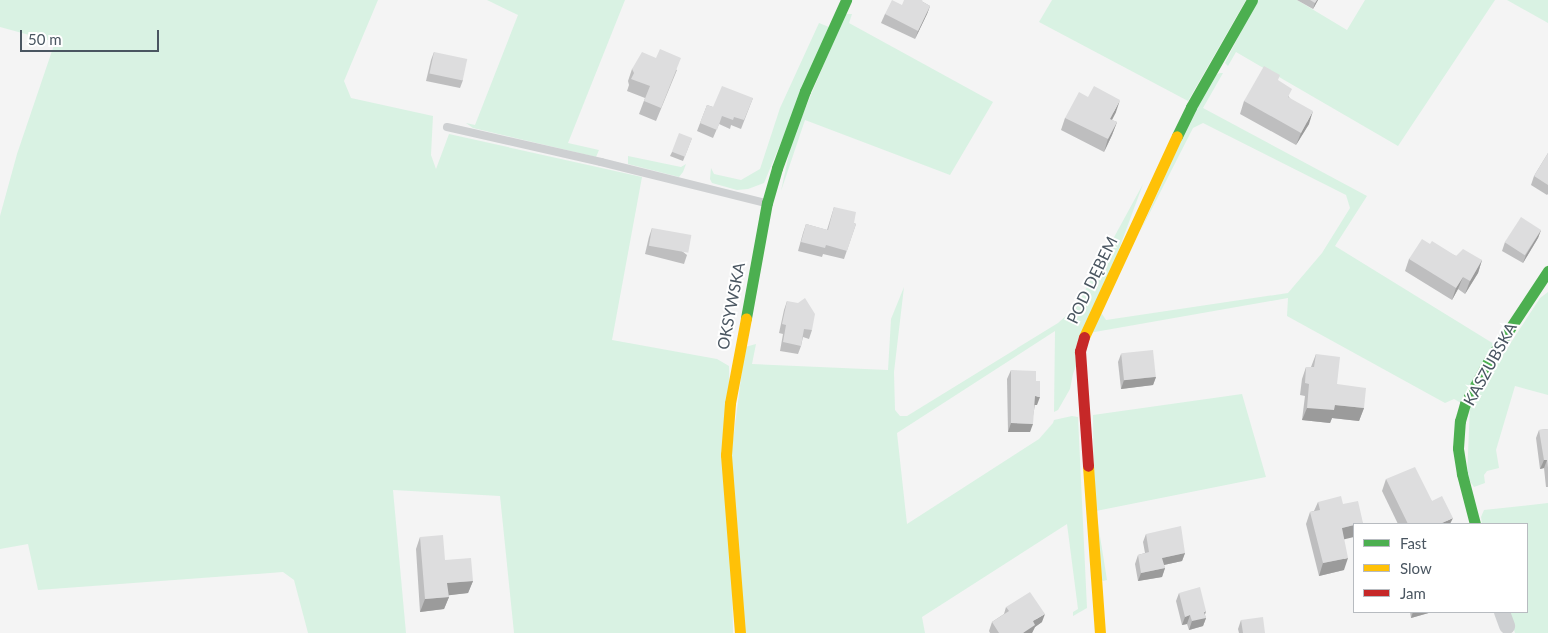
<!DOCTYPE html>
<html>
<head>
<meta charset="utf-8">
<style>
	body { margin:0 }
	#map { position:relative; width:1548px; height:633px; overflow:hidden; background:#f4f4f4; font-family:Lato,sans-serif }
	div>[style] { position:absolute }
	.green>* { inset:0; background:#d9f2e3 }
	.lane>* { height:8px; margin:-4px; padding:0 4px; transform-origin:4px; border-radius:4px; background:#ced0d2 }
	.street>* { height:16px; margin:-8px; padding:0 8px; transform-origin:8px; border-radius:8px; background:#ced0d2 }
	.fast>* { height:11px; margin:-5.5px; padding:0 5.5px; transform-origin:5.5px; border-radius:5.5px; background:#4caf50 }
	.slow>* { height:11px; margin:-5.5px; padding:0 5.5px; transform-origin:5.5px; border-radius:5.5px; background:#ffc107 }
	.jam>* { height:11px; margin:-5.5px; padding:0 5.5px; transform-origin:5.5px; border-radius:5.5px; background:#c62828 }
	.wall>* { inset:0; background:#bebebf }
	.shaded-wall>* { inset:0; background:#9b9b9b }
	.building>* { inset:0; background:#ddddde; transform-origin:0 0 }
	span { translate:-50% -50%; white-space:nowrap; text-align:center; line-height:1.15; -webkit-text-stroke:4px #fff; paint-order:stroke }
	.street-label { font-size:16px; color:#4a5661 }
	.legend { position:absolute; left:1353px; top:523px; width:175px; height:90px; box-sizing:border-box; background:#fff; border:1px solid #b7bbc0; margin:0; padding:6px 9px; list-style:none; font-size:15px; color:#4a5661 }
	.legend li { display:flex; align-items:center; gap:10px; height:25px }
	.legend b { width:25px; border:1px solid #b7bbc0 }
	.scale { position:absolute; left:20px; top:30px; width:139px; height:22px; box-sizing:border-box; border:2px solid #4a5661; border-top:0; padding-left:6px; font-size:15px; line-height:18px; white-space:nowrap; color:#4a5661; -webkit-text-stroke:4px #fff; paint-order:stroke }
</style>
</head>
<body>
<div id="map">
	<div class="green">
		<div style="clip-path:polygon(0 0,378px 0,344px 81px,351px 98px,433px 116px,431px 155px,436px 169px,449px 134px,642px 177px,612px 340px,717px 359px,729px 366px,733px 633px,514px 633px,500px 496px,393px 490px,406px 633px,308px 633px,294px 580px,283px 572px,38px 590px,28px 544px,0 549px,0 216px,17px 154px,55px 42px,0 27px)"></div>
		<div style="clip-path:polygon(487px 0,625px 0,568px 143px,599px 150px,596px 157px,473px 128px,466px 123px,475px 125px,518px 15px)"></div>
		<div style="clip-path:polygon(1052px 0,1246px 0,1188px 101px,1039px 22px)"></div>
		<div style="clip-path:polygon(1257px 0,1297px 0,1347px 30px,1365px 0,1495px 0,1398px 146px,1236px 52px,1228px 66px,1225px 63px)"></div>
		<div style="clip-path:polygon(1507px 0,1548px 0,1548px 23px)"></div>
		<div style="clip-path:polygon(845px 14px,852px 14px,849px 23px,993px 102px,950px 175px,805px 120px,781px 191px,792px 140px)"></div>
		<div style="clip-path:polygon(819px 23px,829px 27px,764px 183px,748px 189px,737px 190px,712px 183px,710px 179px,711px 168px,714px 174px,741px 180px,760px 169px,780px 108px)"></div>
		<div style="clip-path:polygon(1220px 73px,1223px 73px,1203px 108px,1367px 196px,1335px 246px,1494px 344px,1461px 403px,1454px 399px,1445px 403px,1287px 316px,1288px 298px,1089px 333px,1100px 311px,1106px 320px,1288px 293px,1322px 253px,1350px 208px,1346px 195px,1203px 123px,1193px 128px,1140px 232px,1190px 121px,1215px 75px)"></div>
		<div style="clip-path:polygon(628px 156px,681px 167px,686px 164px,683px 172px,679px 177px,628px 164px)"></div>
		<div style="clip-path:polygon(1143px 184px,1073px 374px,1070px 389px,1058px 410px,1054px 412px,1055px 331px,897px 433px,907px 524px,1039px 439px,1053px 423px,1054px 420px,1072px 416px,1078px 417px,1087px 608px,1073px 616px,1073px 612px,1078px 609px,1067px 524px,922px 617px,925px 633px,745px 633px,731px 456px,745px 347px,756px 344px,752px 364px,888px 370px,891px 319px,904px 287px,894px 372px,895px 410px,900px 416px,907px 416px,1058px 323px,1076px 307px)"></div>
		<div style="clip-path:polygon(1548px 292px,1548px 395px,1515px 386px,1496px 450px,1499px 468px,1487px 471px,1484px 475px,1485px 483px,1474px 487px,1467px 477px,1470px 405px,1540px 298px)"></div>
		<div style="clip-path:polygon(1242px 394px,1266px 477px,1096px 511px,1107px 580px,1103px 581px,1100px 578px,1097px 560px,1094px 512px,1093px 415px)"></div>
		<div style="clip-path:polygon(1548px 503px,1548px 633px,1515px 633px,1508px 612px,1527px 612px,1527px 524px,1482px 524px,1481px 517px,1484px 510px)"></div>
	</div>
	<div class="lane">
		<div style="left:447px;top:127px;width:158px;rotate:12.8deg"></div>
		<div style="left:601px;top:162px;width:169px;rotate:14deg"></div>
	</div>
	<div class="street">
		<div style="left:1502px;top:612px;width:15px;rotate:70deg"></div>
	</div>
	<div class="fast">
		<div style="left:1177px;top:136px;width:32px;rotate:-64deg"></div>
		<div style="left:1191px;top:107px;width:123px;rotate:-60.3deg"></div>
		<div style="left:746px;top:318px;width:117px;rotate:-79.7deg"></div>
		<div style="left:767px;top:203px;width:36px;rotate:-74deg"></div>
		<div style="left:777px;top:168px;width:82px;rotate:-70deg"></div>
		<div style="left:805px;top:91px;width:100px;rotate:-65.7deg"></div>
		<div style="left:1475px;top:524px;width:52px;rotate:-104.6deg"></div>
		<div style="left:1462px;top:474px;width:26px;rotate:-99deg"></div>
		<div style="left:1458px;top:448px;width:27px;rotate:-86deg"></div>
		<div style="left:1460px;top:421px;width:18px;rotate:-74deg"></div>
		<div style="left:1465px;top:404px;width:50px;rotate:-61.4deg"></div>
		<div style="left:1489px;top:360px;width:107px;rotate:-56.5deg"></div>
	</div>
	<div class="slow">
		<div style="left:1084px;top:337px;width:221px;rotate:-65.2deg"></div>
		<div style="left:1088px;top:466px;width:167px;rotate:85.9deg"></div>
		<div style="left:740px;top:633px;width:179px;rotate:-94.5deg"></div>
		<div style="left:726px;top:455px;width:52px;rotate:-85.6deg"></div>
		<div style="left:730px;top:403px;width:86px;rotate:-79.3deg"></div>
	</div>
	<div class="jam">
		<div style="left:1084px;top:337px;width:15px;rotate:106deg"></div>
		<div style="left:1080px;top:351px;width:115px;rotate:86deg"></div>
	</div>
	<div class="wall">
		<div style="clip-path:polygon(1297px 0,1318px 0,1313px 9px)"></div>
		<div style="clip-path:polygon(923px 2px,930px 6px,927px 14px,915px 39px,881px 23px,885px 14px,902px 5px)"></div>
		<div style="clip-path:polygon(434px 52px,463px 80px,460px 88px,426px 81px,431px 60px)"></div>
		<div style="clip-path:polygon(656px 58px,677px 70px,656px 121px,639px 114px,645px 98px,627px 91px,629px 85px,628px 81px,632px 69px)"></div>
		<div style="clip-path:polygon(1278px 81px,1289px 97px,1309px 124px,1296px 145px,1240px 114px,1244px 101px)"></div>
		<div style="clip-path:polygon(753px 98px,741px 129px,731px 125px,730px 129px,719px 124px,713px 138px,697px 131px,707px 105px,713px 107px)"></div>
		<div style="clip-path:polygon(1116px 112px,1112px 120px,1117px 122px,1112px 135px,1104px 152px,1061px 130px,1065px 118px)"></div>
		<div style="clip-path:polygon(692px 138px,683px 161px,670px 156px,672px 152px)"></div>
		<div style="clip-path:polygon(1548px 153px,1548px 194px,1547px 195px,1531px 185px,1534px 176px)"></div>
		<div style="clip-path:polygon(834px 207px,854px 223px,856px 224px,844px 259px,823px 254px,822px 257px,798px 251px,803px 233px,806px 224px,827px 230px)"></div>
		<div style="clip-path:polygon(652px 228px,687px 255px,684px 264px,645px 254px,649px 237px)"></div>
		<div style="clip-path:polygon(1541px 230px,1538px 238px,1523px 263px,1502px 251px,1505px 242px)"></div>
		<div style="clip-path:polygon(1430px 244px,1456px 256px,1482px 260px,1478px 273px,1465px 294px,1458px 289px,1452px 300px,1405px 271px,1409px 259px)"></div>
		<div style="clip-path:polygon(787px 301px,812px 330px,809px 339px,803px 337px,801px 346px,798px 354px,780px 351px,783px 334px,779px 333px,784px 310px)"></div>
		<div style="clip-path:polygon(1121px 354px,1156px 377px,1153px 385px,1121px 389px,1118px 362px)"></div>
		<div style="clip-path:polygon(1316px 354px,1337px 384px,1364px 408px,1359px 421px,1332px 418px,1330px 423px,1302px 420px,1305px 396px,1300px 395px,1302px 379px,1306px 367px,1311px 367px)"></div>
		<div style="clip-path:polygon(1011px 370px,1036px 381px,1037px 405px,1035px 405px,1030px 432px,1008px 432px,1007px 379px)"></div>
		<div style="clip-path:polygon(1548px 429px,1548px 487px,1546px 487px,1544px 468px,1540px 469px,1536px 438px,1539px 430px)"></div>
		<div style="clip-path:polygon(1386px 479px,1432px 501px,1450px 524px,1398px 524px,1382px 491px)"></div>
		<div style="clip-path:polygon(1318px 502px,1343px 504px,1363px 523px,1363px 524px,1354px 524px,1344px 539px,1344px 570px,1319px 576px,1306px 524px,1310px 512px,1314px 511px)"></div>
		<div style="clip-path:polygon(1146px 534px,1185px 553px,1182px 561px,1164px 565px,1165px 568px,1162px 577px,1138px 581px,1135px 564px,1138px 555px,1145px 553px,1143px 542px)"></div>
		<div style="clip-path:polygon(420px 537px,445px 560px,473px 581px,468px 593px,449px 595px,449px 597px,444px 609px,420px 612px,416px 549px)"></div>
		<div style="clip-path:polygon(1179px 593px,1205px 615px,1206px 618px,1203px 626px,1189px 630px,1187px 624px,1182px 625px,1176px 601px)"></div>
		<div style="clip-path:polygon(1006px 607px,1042px 622px,1035px 627px,1032px 633px,990px 633px,989px 631px,992px 622px,1004px 614px)"></div>
		<div style="clip-path:polygon(1410px 612px,1432px 612px,1411px 618px)"></div>
		<div style="clip-path:polygon(1241px 620px,1265px 633px,1239px 633px,1238px 629px)"></div>
	</div>
	<div class="shaded-wall">
		<div style="clip-path:polygon(1317px 0,1318px 0,1313px 9px,1315px 3px)"></div>
		<div style="clip-path:polygon(930px 6px,927px 14px,915px 39px,918px 31px)"></div>
		<div style="clip-path:polygon(1120px 100px,1116px 112px,1106px 131px,1110px 119px)"></div>
		<div style="clip-path:polygon(1313px 111px,1309px 124px,1296px 145px,1301px 133px)"></div>
		<div style="clip-path:polygon(1117px 122px,1112px 135px,1104px 152px,1108px 139px)"></div>
		<div style="clip-path:polygon(1541px 230px,1538px 238px,1523px 263px,1526px 255px)"></div>
		<div style="clip-path:polygon(1482px 260px,1478px 273px,1465px 294px,1470px 281px)"></div>
		<div style="clip-path:polygon(1463px 277px,1458px 289px,1452px 300px,1456px 288px)"></div>
		<div style="clip-path:polygon(1156px 377px,1153px 385px,1121px 389px,1124px 380px)"></div>
		<div style="clip-path:polygon(1035px 396px,1040px 397px,1037px 405px,1032px 405px)"></div>
		<div style="clip-path:polygon(1335px 405px,1364px 408px,1359px 421px,1332px 418px,1330px 423px,1302px 420px,1307px 408px)"></div>
		<div style="clip-path:polygon(1011px 423px,1033px 424px,1030px 432px,1008px 432px)"></div>
		<div style="clip-path:polygon(1544px 460px,1547px 460px,1544px 468px,1540px 469px)"></div>
		<div style="clip-path:polygon(1453px 518px,1450px 524px,1440px 524px)"></div>
		<div style="clip-path:polygon(1354px 525px,1354px 537px,1337px 541px,1342px 528px)"></div>
		<div style="clip-path:polygon(1185px 553px,1182px 561px,1159px 566px,1162px 558px)"></div>
		<div style="clip-path:polygon(1348px 558px,1344px 570px,1319px 576px,1323px 563px)"></div>
		<div style="clip-path:polygon(1165px 568px,1162px 577px,1138px 581px,1141px 573px)"></div>
		<div style="clip-path:polygon(473px 581px,468px 593px,443px 596px,447px 583px)"></div>
		<div style="clip-path:polygon(449px 597px,444px 609px,420px 612px,425px 599px)"></div>
		<div style="clip-path:polygon(1206px 611px,1204px 618px,1206px 618px,1203px 626px,1189px 630px,1192px 621px)"></div>
		<div style="clip-path:polygon(1413px 612px,1432px 612px,1411px 618px)"></div>
		<div style="clip-path:polygon(1045px 614px,1042px 622px,1035px 627px,1032px 633px,1023px 633px,1033px 621px)"></div>
		<div style="clip-path:polygon(1190px 615px,1187px 624px,1182px 625px,1185px 617px)"></div>
	</div>
	<div class="building">
		<div style="clip-path:polygon(892px 0,902px 5px,904px 0,922px 0,923px 2px,930px 6px,918px 31px,885px 14px)"></div>
		<div style="clip-path:polygon(1310px 0,1317px 0,1315px 3px)"></div>
		<div style="clip-path:polygon(660px 49px,681px 58px,661px 108px,644px 101px,650px 86px,631px 79px,634px 73px,632px 69px,642px 52px,656px 58px)"></div>
		<div style="left:434px;top:52px;width:34px;height:22px;rotate:12deg"></div>
		<div style="clip-path:polygon(1264px 66px,1280px 75px,1278px 80px,1292px 89px,1288px 97px,1313px 111px,1301px 133px,1244px 101px)"></div>
		<div style="clip-path:polygon(722px 86px,753px 98px,744px 120px,734px 117px,733px 120px,722px 116px,717px 130px,700px 123px,707px 105px,713px 107px)"></div>
		<div style="clip-path:polygon(1094px 86px,1120px 100px,1110px 119px,1117px 122px,1108px 139px,1065px 118px,1079px 92px,1088px 97px)"></div>
		<div style="left:679px;top:133px;width:14px;height:20px;rotate:21deg"></div>
		<div style="clip-path:polygon(1548px 153px,1548px 185px,1534px 176px)"></div>
		<div style="clip-path:polygon(834px 207px,856px 212px,854px 223px,856px 224px,847px 251px,826px 245px,825px 248px,801px 242px,806px 224px,828px 230px)"></div>
		<div style="left:1521px;top:217px;width:24px;height:30px;rotate:33deg"></div>
		<div style="left:652px;top:228px;width:40px;height:18px;rotate:10deg"></div>
		<div style="clip-path:polygon(1422px 239px,1430px 244px,1432px 241px,1456px 256px,1463px 249px,1482px 260px,1470px 281px,1463px 277px,1456px 288px,1409px 259px)"></div>
		<div style="clip-path:polygon(805px 298px,815px 314px,812px 330px,804px 329px,801px 346px,783px 342px,786px 325px,782px 324px,787px 301px,798px 303px)"></div>
		<div style="left:1153px;top:350px;width:27px;height:32px;rotate:84deg"></div>
		<div style="clip-path:polygon(1316px 354px,1340px 357px,1337px 384px,1366px 388px,1364px 408px,1335px 405px,1334px 410px,1307px 408px,1309px 384px,1305px 383px,1306px 367px,1314px 367px)"></div>
		<div style="clip-path:polygon(1011px 370px,1036px 371px,1036px 381px,1040px 381px,1040px 397px,1035px 396px,1033px 424px,1011px 423px)"></div>
		<div style="clip-path:polygon(1548px 429px,1548px 468px,1547px 460px,1544px 460px,1539px 430px)"></div>
		<div style="clip-path:polygon(1415px 467px,1432px 501px,1442px 496px,1453px 518px,1440px 524px,1408px 524px,1386px 479px)"></div>
		<div style="clip-path:polygon(1341px 496px,1343px 504px,1358px 501px,1363px 523px,1354px 524px,1354px 525px,1342px 528px,1348px 558px,1323px 563px,1310px 512px,1320px 510px,1318px 502px)"></div>
		<div style="clip-path:polygon(1181px 526px,1185px 553px,1162px 558px,1165px 568px,1141px 573px,1138px 555px,1149px 552px,1146px 534px)"></div>
		<div style="clip-path:polygon(443px 535px,445px 560px,471px 558px,473px 581px,447px 583px,449px 597px,425px 599px,420px 537px)"></div>
		<div style="clip-path:polygon(1200px 587px,1206px 611px,1204px 612px,1206px 618px,1192px 621px,1190px 615px,1185px 617px,1179px 593px)"></div>
		<div style="clip-path:polygon(1030px 592px,1045px 614px,1033px 621px,1035px 625px,1023px 633px,999px 633px,992px 622px,1009px 611px,1006px 607px)"></div>
		<div style="clip-path:polygon(1263px 617px,1265px 633px,1243px 633px,1241px 620px)"></div>
	</div>
	<div class="street-label">
		<span style="left:1092px;top:280px;rotate:-64deg">POD DĘBEM</span>
		<span style="left:731px;top:306px;rotate:-79deg">OKSYWSKA</span>
		<span style="left:1490px;top:364px;rotate:-61deg">KASZUBSKA</span>
	</div>
	<ul class="legend">
	<li><b style="height:6px;background:#4caf50"></b>Fast</li>
	<li><b style="height:6px;background:#ffc107"></b>Slow</li>
	<li><b style="height:6px;background:#c62828"></b>Jam</li>
	</ul>
	<div class="scale">50 m</div>
</div>
</body>
</html>
